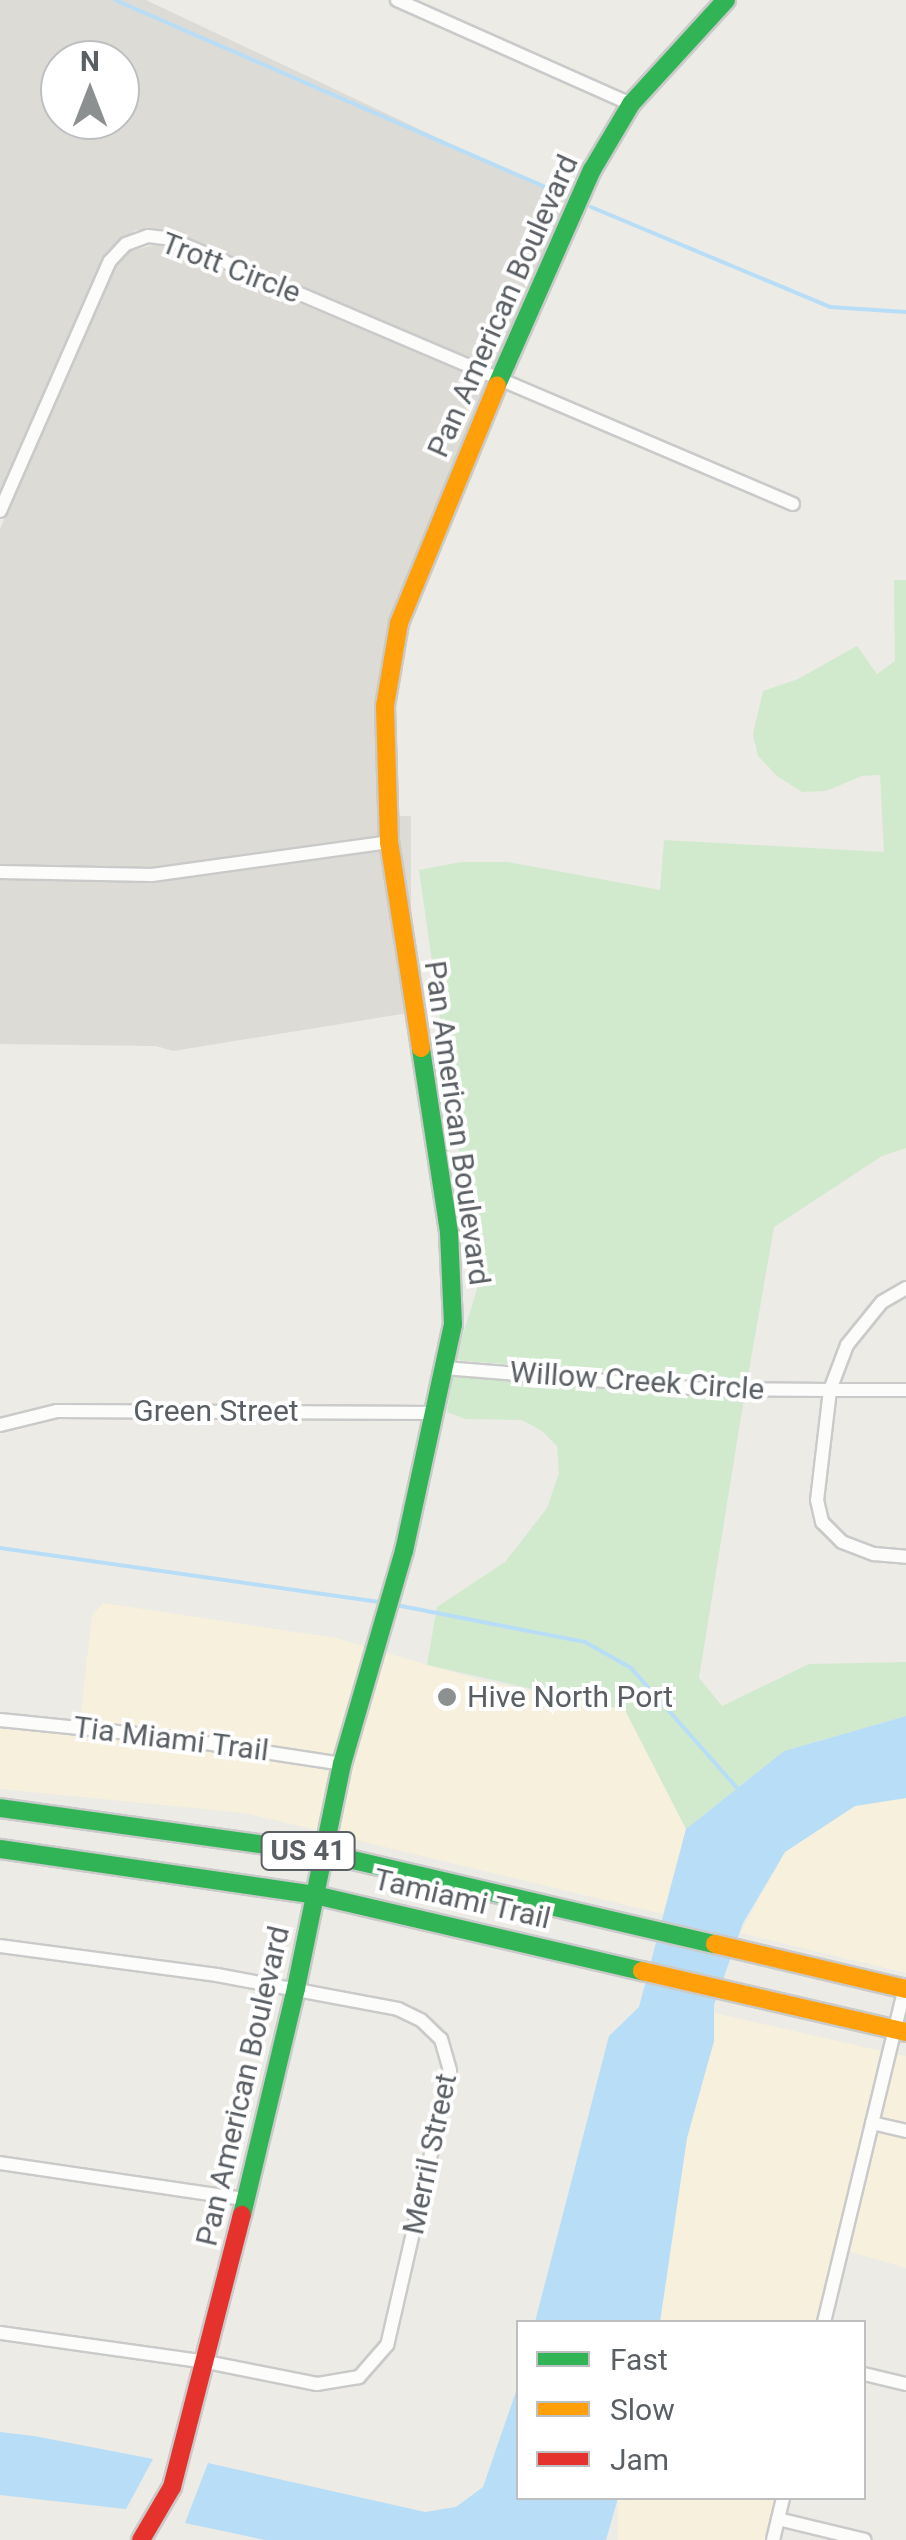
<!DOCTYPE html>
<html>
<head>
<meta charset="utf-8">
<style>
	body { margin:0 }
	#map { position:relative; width:906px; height:2540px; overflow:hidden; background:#ecebe5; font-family:Roboto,sans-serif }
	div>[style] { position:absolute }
	.commercial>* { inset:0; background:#f6f0dd; transform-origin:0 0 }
	.industrial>* { inset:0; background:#dddbd6; transform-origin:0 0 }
	.green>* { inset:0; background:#d1eace }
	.water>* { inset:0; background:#b8ddf7 }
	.stream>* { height:4px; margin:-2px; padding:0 2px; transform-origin:2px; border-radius:2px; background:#b8ddf7 }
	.roads { filter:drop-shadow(2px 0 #c9cac9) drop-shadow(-2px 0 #c9cac9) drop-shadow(0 2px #c9cac9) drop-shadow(0 -2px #c9cac9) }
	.street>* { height:12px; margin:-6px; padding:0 6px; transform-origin:6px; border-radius:6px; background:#fcfcfb }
	.fast>* { height:18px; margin:-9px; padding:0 9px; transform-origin:9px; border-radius:9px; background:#30b455 }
	.slow>* { height:18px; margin:-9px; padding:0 9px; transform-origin:9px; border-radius:9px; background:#ff9f0a }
	.jam>* { height:18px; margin:-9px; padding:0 9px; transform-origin:9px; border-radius:9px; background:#e5322d }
	.dots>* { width:28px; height:28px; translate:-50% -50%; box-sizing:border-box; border:5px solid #fff; border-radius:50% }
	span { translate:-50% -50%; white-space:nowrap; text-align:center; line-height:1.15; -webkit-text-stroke:8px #fff; paint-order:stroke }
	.shield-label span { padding:2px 8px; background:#fff; border:2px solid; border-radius:8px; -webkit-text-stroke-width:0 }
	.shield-label { font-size:28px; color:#5a5f64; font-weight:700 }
	.street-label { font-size:30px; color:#5a5f64 }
	.poi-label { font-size:30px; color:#5a5f64 }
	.left { translate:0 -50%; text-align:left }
	.legend { position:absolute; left:516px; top:2320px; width:350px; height:180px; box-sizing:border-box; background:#fff; border:2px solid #bdbfc1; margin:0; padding:12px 18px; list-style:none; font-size:30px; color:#5a5f64 }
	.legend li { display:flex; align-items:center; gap:20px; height:50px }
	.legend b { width:50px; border:2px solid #bdbfc1 }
	.north { position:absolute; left:40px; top:40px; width:100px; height:100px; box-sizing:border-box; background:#fff; border:2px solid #bdbfc1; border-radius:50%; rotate:0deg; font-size:28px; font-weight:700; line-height:40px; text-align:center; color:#5a5f64 }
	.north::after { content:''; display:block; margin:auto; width:35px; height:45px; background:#8d9091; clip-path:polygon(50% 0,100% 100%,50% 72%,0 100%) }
</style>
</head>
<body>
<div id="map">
	<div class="commercial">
		<div style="clip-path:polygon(103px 1603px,336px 1638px,369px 1648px,337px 1755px,80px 1719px,92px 1616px)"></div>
		<div style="clip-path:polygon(383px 1652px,480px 1680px,625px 1710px,686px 1829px,663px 1914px,335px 1835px,349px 1766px)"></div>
		<div style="clip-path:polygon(0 1728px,165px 1745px,334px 1771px,321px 1831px,244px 1813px,0 1789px)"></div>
		<div style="clip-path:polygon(906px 1798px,906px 1973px,740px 1933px,785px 1852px,855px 1806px)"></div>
		<div style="clip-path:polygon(714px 2013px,882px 2051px,816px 2322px,660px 2322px,687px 2138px,714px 2041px)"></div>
		<div style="clip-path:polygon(896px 2054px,906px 2056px,906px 2123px,881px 2117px)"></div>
		<div style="clip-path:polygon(877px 2132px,906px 2139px,906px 2268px,848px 2251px)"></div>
		<div style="left:618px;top:2498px;width:157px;height:44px"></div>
	</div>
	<div class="industrial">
		<div style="clip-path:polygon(evenodd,0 0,146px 0,569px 200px,495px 369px,174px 231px,135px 230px,104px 257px,0 492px,0 0,60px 60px,120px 60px,120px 120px,60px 120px,60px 60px)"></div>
		<div style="clip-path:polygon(158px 244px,489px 383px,392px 620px,382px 835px,152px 867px,0 864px,0 529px,116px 266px,130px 251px)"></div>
		<div style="left:395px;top:816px;width:16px;height:197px"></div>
		<div style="clip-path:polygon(383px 851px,408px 1013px,173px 1051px,156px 1046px,0 1044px,0 880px,153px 883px)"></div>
	</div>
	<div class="green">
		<div style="clip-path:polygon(894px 580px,906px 580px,906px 1148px,882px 1156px,774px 1227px,747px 1382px,455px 1360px,478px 1286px,419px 870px,461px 862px,508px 862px,660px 890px,664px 840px,884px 852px,880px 775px,862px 776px,826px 791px,802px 792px,777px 776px,758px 756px,753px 734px,763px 691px,798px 679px,857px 646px,877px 674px,895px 661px)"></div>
		<div style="clip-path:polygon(453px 1376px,744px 1398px,699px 1678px,722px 1706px,809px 1664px,906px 1662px,906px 1716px,784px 1751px,686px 1829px,625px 1710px,427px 1665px,437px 1607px,505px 1562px,547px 1508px,559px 1473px,557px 1446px,542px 1431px,522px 1420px,465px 1419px,447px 1412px)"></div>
	</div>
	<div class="water">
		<div style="clip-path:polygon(906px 1716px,906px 1798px,855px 1806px,785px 1852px,743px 1923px,714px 2005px,714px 2041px,687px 2138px,660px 2322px,535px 2322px,609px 2036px,639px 2007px,686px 1829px,784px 1751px)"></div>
		<div style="clip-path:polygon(518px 2386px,518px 2498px,618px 2498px,606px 2540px,265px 2540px,185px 2523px,208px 2463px,425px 2512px,456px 2507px,483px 2487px)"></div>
		<div style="clip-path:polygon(0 2432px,34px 2436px,153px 2459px,126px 2509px,0 2495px)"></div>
	</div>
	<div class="stream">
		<div style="left:115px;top:0;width:482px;rotate:23.5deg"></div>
		<div style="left:591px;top:207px;width:259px;rotate:22.7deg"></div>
		<div style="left:830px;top:307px;width:76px;rotate:3.8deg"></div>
		<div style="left:0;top:1548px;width:385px;rotate:8.1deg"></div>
		<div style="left:396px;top:1605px;width:193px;rotate:11.1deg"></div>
		<div style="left:585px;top:1642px;width:53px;rotate:29.5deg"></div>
		<div style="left:631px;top:1668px;width:164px;rotate:48.5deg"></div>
	</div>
	<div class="roads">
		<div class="street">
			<div style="left:397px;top:0;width:256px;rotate:24deg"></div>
			<div style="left:0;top:511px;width:273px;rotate:-66.3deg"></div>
			<div style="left:110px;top:261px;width:23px;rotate:-47deg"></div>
			<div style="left:126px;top:244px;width:23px;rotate:-20deg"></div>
			<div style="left:148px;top:236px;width:23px;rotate:7deg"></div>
			<div style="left:171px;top:239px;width:676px;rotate:23.08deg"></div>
			<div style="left:0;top:872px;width:152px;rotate:1.1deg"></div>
			<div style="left:152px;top:875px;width:239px;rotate:-7.9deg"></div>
			<div style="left:444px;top:1368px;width:262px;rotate:4.6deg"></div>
			<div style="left:705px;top:1389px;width:125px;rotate:0.5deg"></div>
			<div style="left:830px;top:1390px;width:48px;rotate:-69.3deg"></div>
			<div style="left:847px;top:1345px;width:55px;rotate:-50.9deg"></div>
			<div style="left:882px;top:1302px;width:28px;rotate:-30deg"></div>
			<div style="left:906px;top:1390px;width:76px;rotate:180deg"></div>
			<div style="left:830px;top:1390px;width:111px;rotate:96.7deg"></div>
			<div style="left:817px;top:1500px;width:23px;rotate:77deg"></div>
			<div style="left:822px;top:1522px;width:28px;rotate:45deg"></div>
			<div style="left:842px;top:1542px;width:34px;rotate:21deg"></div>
			<div style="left:874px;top:1554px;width:32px;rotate:5deg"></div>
			<div style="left:0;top:1425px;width:59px;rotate:-13.8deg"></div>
			<div style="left:57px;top:1411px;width:378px;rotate:0.3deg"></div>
			<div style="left:0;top:1720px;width:167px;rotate:5.8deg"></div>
			<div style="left:166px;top:1737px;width:178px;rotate:8.7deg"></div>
			<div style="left:0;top:1946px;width:219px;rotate:7.6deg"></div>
			<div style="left:217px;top:1975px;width:184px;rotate:10.6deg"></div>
			<div style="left:398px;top:2009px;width:25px;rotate:26deg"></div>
			<div style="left:421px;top:2020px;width:28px;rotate:44deg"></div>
			<div style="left:441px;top:2039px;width:33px;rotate:74deg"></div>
			<div style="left:450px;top:2071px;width:281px;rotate:102.9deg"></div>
			<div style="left:387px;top:2345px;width:43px;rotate:131.2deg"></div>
			<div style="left:359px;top:2377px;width:43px;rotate:170.5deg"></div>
			<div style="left:317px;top:2384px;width:112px;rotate:-168.7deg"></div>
			<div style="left:207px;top:2362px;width:209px;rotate:-172deg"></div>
			<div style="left:872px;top:2123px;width:35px;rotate:13deg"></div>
			<div style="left:0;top:2163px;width:247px;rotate:8.4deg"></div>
			<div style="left:824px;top:2322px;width:344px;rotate:-76.4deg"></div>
			<div style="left:864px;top:2374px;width:43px;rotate:13.4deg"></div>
			<div style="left:778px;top:2519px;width:89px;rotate:13.6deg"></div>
			<div style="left:773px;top:2540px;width:43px;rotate:-76.6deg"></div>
		</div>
		<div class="fast">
			<div style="left:497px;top:385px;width:235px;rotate:-66.2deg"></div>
			<div style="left:592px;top:170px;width:77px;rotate:-59.4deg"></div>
			<div style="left:631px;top:104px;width:141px;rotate:-47.6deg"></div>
			<div style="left:0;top:1808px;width:326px;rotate:7.9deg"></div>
			<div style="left:323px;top:1853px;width:402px;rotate:13.1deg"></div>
			<div style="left:0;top:1849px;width:318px;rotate:8.3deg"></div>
			<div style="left:315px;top:1895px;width:336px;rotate:13.1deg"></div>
			<div style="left:242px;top:2215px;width:233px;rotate:-76.6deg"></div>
			<div style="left:296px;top:1988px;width:229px;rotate:-78.4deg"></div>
			<div style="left:342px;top:1764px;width:222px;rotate:-73.8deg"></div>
			<div style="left:404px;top:1551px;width:232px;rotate:-77.8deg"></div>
			<div style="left:453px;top:1324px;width:92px;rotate:-92.5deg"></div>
			<div style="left:449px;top:1232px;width:186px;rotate:-98.7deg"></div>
		</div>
		<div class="slow">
			<div style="left:421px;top:1048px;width:208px;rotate:-98.8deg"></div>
			<div style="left:389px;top:842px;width:136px;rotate:-91.7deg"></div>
			<div style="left:385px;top:706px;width:84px;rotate:-80.4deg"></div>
			<div style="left:399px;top:623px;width:257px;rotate:-67.6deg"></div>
			<div style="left:715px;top:1944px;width:196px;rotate:13.3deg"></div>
			<div style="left:642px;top:1971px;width:271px;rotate:13deg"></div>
		</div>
		<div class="jam">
			<div style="left:141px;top:2540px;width:61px;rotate:-59.7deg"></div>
			<div style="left:172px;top:2487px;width:281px;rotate:-75.6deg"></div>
		</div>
	</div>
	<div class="dots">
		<div style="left:447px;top:1697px;background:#8d9091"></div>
	</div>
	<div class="shield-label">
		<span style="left:308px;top:1851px">US 41</span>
	</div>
	<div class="street-label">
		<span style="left:231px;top:268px;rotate:21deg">Trott Circle</span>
		<span style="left:503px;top:306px;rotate:-66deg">Pan American Boulevard</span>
		<span style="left:457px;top:1123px;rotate:82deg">Pan American Boulevard</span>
		<span style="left:637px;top:1381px;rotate:4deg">Willow Creek Circle</span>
		<span style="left:216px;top:1411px">Green Street</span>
		<span style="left:171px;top:1739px;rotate:7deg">Tia Miami Trail</span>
		<span style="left:462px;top:1899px;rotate:13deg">Tamiami Trail</span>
		<span style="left:243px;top:2086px;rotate:-77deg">Pan American Boulevard</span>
		<span style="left:430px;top:2154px;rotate:-78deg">Merril Street</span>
	</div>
	<div class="poi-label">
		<span class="left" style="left:467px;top:1697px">Hive North Port</span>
	</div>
	<ul class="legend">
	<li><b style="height:12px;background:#30b455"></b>Fast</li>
	<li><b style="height:12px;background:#ff9f0a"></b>Slow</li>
	<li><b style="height:12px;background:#e5322d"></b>Jam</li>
	</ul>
	<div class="north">N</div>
</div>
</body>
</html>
